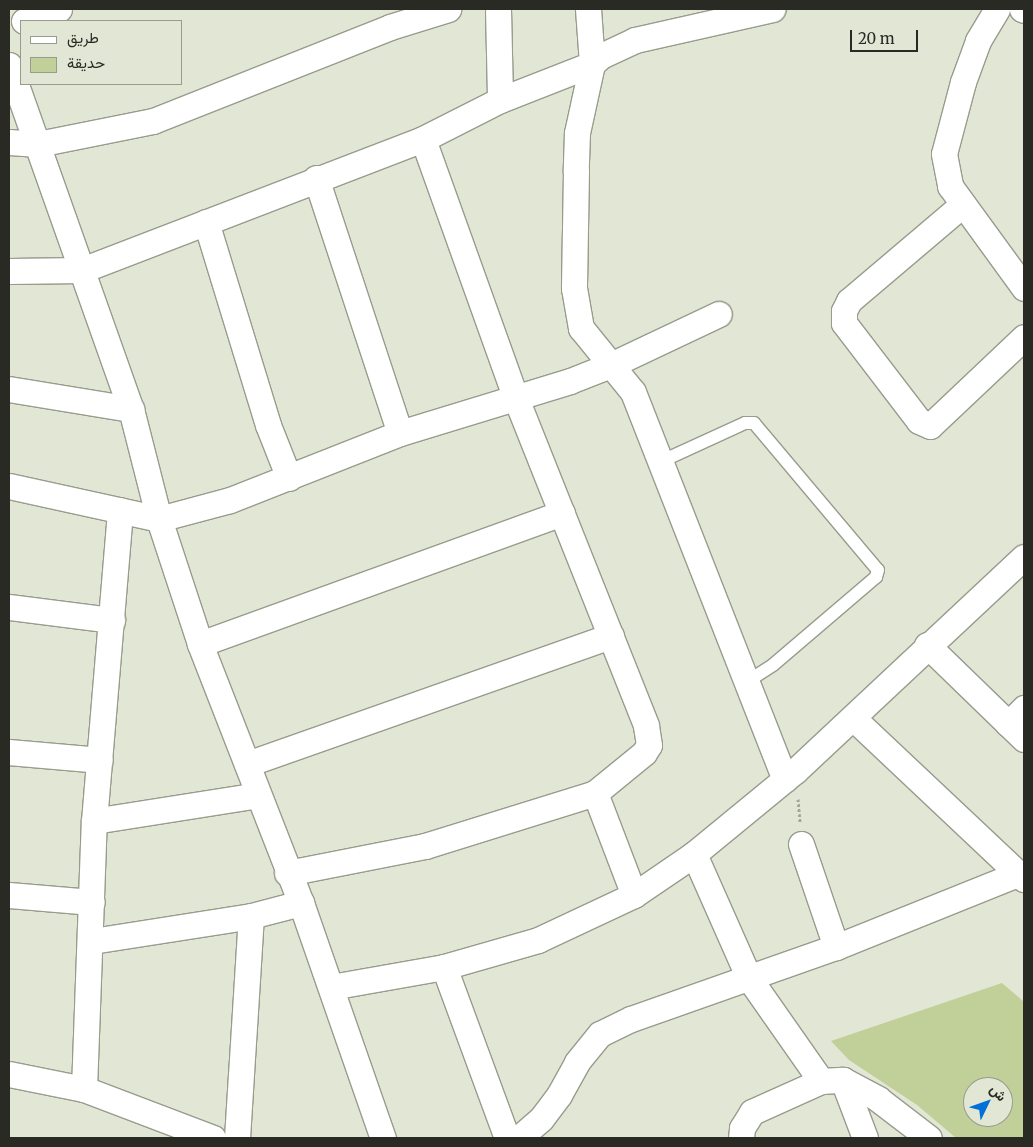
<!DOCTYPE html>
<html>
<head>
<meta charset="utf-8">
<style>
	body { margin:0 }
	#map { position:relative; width:1033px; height:1147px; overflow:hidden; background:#e2e7d5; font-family:Merriweather,Vazirmatn,serif }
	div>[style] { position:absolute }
	.green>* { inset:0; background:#c1cf99 }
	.path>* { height:3px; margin-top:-1.5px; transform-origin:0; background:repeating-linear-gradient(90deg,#a3a798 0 2.5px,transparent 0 5px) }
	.roads { filter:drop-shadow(1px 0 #979c8c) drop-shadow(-1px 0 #979c8c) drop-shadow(0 1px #979c8c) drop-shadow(0 -1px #979c8c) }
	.service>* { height:12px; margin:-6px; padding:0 6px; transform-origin:6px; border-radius:6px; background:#fff }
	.minor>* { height:25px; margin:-12.5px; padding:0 12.5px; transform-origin:12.5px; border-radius:12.5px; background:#fff }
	span { translate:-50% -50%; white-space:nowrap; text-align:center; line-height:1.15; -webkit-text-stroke:4px #e2e7d5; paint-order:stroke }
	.frame { position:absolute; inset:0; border:10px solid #282a23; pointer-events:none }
	.legend { position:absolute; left:20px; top:20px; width:162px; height:65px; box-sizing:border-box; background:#e2e7d5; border:1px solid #989b8e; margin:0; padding:6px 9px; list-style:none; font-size:15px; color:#282a23 }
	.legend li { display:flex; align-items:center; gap:10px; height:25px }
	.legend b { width:25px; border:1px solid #989b8e }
	.north { position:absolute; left:963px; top:1077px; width:50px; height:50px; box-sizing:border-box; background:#e2e7d5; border:1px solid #989b8e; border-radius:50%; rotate:48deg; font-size:14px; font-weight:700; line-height:20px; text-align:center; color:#282a23 }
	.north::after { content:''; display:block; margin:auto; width:18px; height:22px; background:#0170d7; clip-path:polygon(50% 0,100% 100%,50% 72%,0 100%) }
	.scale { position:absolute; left:850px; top:30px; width:68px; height:22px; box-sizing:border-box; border:2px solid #282a23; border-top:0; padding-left:6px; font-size:15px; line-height:18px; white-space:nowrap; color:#282a23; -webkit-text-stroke:4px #e2e7d5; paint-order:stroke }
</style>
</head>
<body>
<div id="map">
	<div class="green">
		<div style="clip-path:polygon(evenodd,1002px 983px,1024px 1002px,1024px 1138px,956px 1138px,917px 1105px,849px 1060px,831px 1041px,1002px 983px,973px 1087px,1003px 1087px,1003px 1117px,973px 1117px,973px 1087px)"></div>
	</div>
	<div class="path">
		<div style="left:798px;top:799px;width:23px;rotate:85deg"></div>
	</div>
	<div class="roads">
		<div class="service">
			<div style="left:662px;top:461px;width:91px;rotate:-24.6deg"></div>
			<div style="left:745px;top:423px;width:9px"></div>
			<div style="left:754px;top:423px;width:192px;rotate:49.9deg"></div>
			<div style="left:878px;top:570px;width:7px;rotate:106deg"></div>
			<div style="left:876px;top:577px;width:135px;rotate:139.5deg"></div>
			<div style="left:773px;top:665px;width:30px;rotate:147deg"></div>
		</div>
		<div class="minor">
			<div style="left:498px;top:9px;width:91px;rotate:88.7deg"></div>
			<div style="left:588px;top:9px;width:55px;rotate:85.8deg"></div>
			<div style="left:592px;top:64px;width:71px;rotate:102.3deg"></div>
			<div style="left:577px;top:133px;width:38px;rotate:92deg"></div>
			<div style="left:576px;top:171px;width:117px;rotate:91deg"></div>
			<div style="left:574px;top:288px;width:41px;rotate:80.1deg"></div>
			<div style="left:581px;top:328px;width:82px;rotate:50.9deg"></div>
			<div style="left:633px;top:392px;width:416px;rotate:68.6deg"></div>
			<div style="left:997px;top:9px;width:37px;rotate:121deg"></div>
			<div style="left:978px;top:41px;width:44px;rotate:110.1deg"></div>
			<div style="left:963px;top:82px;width:74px;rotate:104.8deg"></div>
			<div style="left:944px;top:154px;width:33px;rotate:79deg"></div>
			<div style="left:950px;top:186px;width:126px;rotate:54deg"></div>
			<div style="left:1022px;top:9px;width:2px;rotate:27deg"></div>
			<div style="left:24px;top:21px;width:37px;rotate:-19deg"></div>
			<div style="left:9px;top:65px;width:365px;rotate:70.5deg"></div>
			<div style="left:131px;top:409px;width:114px;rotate:75.7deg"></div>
			<div style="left:159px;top:519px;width:132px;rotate:71.8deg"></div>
			<div style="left:200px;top:644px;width:278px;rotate:68.7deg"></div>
			<div style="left:301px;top:903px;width:249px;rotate:70.8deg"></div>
			<div style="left:9px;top:142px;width:29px;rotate:4deg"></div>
			<div style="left:38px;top:144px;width:117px;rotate:-11.3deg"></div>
			<div style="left:153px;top:121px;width:255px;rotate:-21.6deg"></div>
			<div style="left:390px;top:27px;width:61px;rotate:-17.2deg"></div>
			<div style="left:316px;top:178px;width:268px;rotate:71.8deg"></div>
			<div style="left:962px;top:205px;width:148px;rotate:139.7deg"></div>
			<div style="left:849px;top:301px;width:11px;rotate:117deg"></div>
			<div style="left:844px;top:311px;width:12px;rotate:90deg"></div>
			<div style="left:844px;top:323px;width:123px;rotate:52.6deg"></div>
			<div style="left:919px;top:421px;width:12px;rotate:24deg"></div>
			<div style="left:930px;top:426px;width:129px;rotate:-43.4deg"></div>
			<div style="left:206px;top:222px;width:212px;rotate:73deg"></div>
			<div style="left:268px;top:425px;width:57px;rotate:68.4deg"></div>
			<div style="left:9px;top:271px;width:73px;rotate:-0.8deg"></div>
			<div style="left:82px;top:270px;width:365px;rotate:-21deg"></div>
			<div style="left:423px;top:139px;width:86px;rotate:-26.9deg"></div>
			<div style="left:500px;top:100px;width:99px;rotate:-21.4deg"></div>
			<div style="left:592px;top:64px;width:12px;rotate:-42deg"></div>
			<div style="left:601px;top:56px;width:38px;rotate:-25deg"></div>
			<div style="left:635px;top:40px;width:141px;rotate:-12.7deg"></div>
			<div style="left:9px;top:389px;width:124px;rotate:9.3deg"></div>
			<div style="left:9px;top:486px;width:154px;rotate:12.4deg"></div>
			<div style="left:159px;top:519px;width:73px;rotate:-15deg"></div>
			<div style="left:230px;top:500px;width:183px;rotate:-21.5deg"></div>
			<div style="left:400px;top:433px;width:178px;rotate:-17deg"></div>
			<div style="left:570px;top:381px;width:46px;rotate:-21.6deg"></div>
			<div style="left:613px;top:364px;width:117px;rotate:-25.3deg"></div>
			<div style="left:9px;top:607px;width:104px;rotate:7.2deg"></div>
			<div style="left:200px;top:644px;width:385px;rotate:-19.9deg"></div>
			<div style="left:927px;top:645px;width:135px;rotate:44.1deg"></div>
			<div style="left:853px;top:718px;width:235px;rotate:43.3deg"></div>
			<div style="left:1008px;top:724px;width:23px;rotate:-45deg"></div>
			<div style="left:9px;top:752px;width:91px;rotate:5deg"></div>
			<div style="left:247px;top:764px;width:386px;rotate:-19.4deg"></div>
			<div style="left:595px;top:793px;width:109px;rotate:69.1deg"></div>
			<div style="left:94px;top:821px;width:166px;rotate:-9deg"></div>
			<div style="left:801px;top:844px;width:109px;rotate:71.2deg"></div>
			<div style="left:694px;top:854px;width:136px;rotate:66.1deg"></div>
			<div style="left:749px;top:978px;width:126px;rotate:55deg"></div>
			<div style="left:287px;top:873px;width:141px;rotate:-11.1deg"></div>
			<div style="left:425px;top:846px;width:178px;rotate:-17.3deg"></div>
			<div style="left:595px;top:793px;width:63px;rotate:-39.2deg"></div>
			<div style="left:644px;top:753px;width:9px;rotate:-58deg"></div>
			<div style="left:649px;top:745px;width:20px;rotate:-99deg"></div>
			<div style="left:646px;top:725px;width:351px;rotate:-111.7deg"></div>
			<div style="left:516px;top:399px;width:276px;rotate:-109.7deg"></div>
			<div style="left:9px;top:895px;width:83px;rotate:4.8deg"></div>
			<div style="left:92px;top:941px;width:161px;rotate:-8.9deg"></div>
			<div style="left:251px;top:916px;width:52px;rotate:-14.6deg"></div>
			<div style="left:444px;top:967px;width:182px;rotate:69.8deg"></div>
			<div style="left:331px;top:987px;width:115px;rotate:-10deg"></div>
			<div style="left:444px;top:967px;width:98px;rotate:-16deg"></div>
			<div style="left:538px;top:940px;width:106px;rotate:-25.1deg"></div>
			<div style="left:634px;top:895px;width:73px;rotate:-34.3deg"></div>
			<div style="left:694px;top:854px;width:131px;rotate:-39.4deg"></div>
			<div style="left:795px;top:771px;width:313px;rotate:-43.1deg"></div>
			<div style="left:9px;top:1074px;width:76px;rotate:11.3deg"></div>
			<div style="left:84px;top:1089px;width:138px;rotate:20.8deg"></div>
			<div style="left:843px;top:1080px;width:62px;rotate:69.2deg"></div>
			<div style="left:84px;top:1089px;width:268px;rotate:-87.9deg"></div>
			<div style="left:94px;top:821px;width:312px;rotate:-85.2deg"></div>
			<div style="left:237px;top:1138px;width:222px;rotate:-86.4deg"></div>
			<div style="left:519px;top:1138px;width:29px;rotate:-41deg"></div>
			<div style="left:541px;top:1119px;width:30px;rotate:-53deg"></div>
			<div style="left:559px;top:1095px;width:38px;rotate:-61deg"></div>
			<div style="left:577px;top:1062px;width:36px;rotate:-51deg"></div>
			<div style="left:600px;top:1034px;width:34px;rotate:-26deg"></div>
			<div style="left:631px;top:1019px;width:217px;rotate:-19.4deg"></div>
			<div style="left:836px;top:947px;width:196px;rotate:-21.9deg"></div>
			<div style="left:741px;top:1138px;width:10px;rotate:-84deg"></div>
			<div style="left:742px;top:1128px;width:19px;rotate:-58deg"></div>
			<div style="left:752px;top:1112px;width:76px;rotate:-24.2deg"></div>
			<div style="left:821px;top:1081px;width:22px;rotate:-3deg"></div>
			<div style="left:843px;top:1080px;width:40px;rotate:28deg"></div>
			<div style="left:878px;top:1099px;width:64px;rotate:37.4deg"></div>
		</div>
	</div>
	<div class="frame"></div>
	<ul class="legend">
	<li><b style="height:6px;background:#fff"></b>طريق</li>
	<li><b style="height:14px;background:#c1cf99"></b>حديقة</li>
	</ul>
	<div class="north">ش</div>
	<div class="scale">20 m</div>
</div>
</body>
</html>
